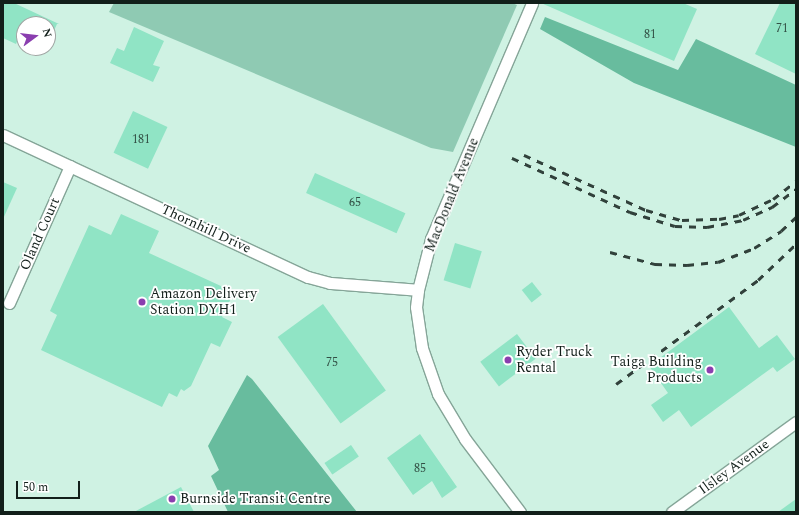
<!DOCTYPE html>
<html>
<head>
<meta charset="utf-8">
<style>
	body { margin:0 }
	#map { position:relative; width:799px; height:515px; overflow:hidden; background:#cff2e3; font-family:Spectral,serif }
	div>[style] { position:absolute }
	.green>* { inset:0; background:#8fcab3 }
	.forest>* { inset:0; background:#68bc9e }
	.building>* { inset:0; background:#90e4c5; transform-origin:0 0 }
	.roads { filter:drop-shadow(1px 0 #85a598) drop-shadow(-1px 0 #85a598) drop-shadow(0 1px #85a598) drop-shadow(0 -1px #85a598) }
	.minor>* { height:11px; margin:-5.5px; padding:0 5.5px; transform-origin:5.5px; border-radius:5.5px; background:#fff }
	.rail>* { height:2.5px; margin-top:-1.25px; transform-origin:0; background:repeating-linear-gradient(90deg,#31413b 0 7px,transparent 0 14px) }
	.dots>* { width:11px; height:11px; translate:-50% -50%; box-sizing:border-box; border:2px solid #fff; border-radius:50% }
	span { translate:-50% -50%; white-space:nowrap; text-align:center; line-height:1.15; -webkit-text-stroke:3.5px #fff; paint-order:stroke }
	.number-label { font-size:12px; color:#325045 }
	.number-label span { -webkit-text-stroke-width:0 }
	.street-label { font-size:14px; color:#121f1a }
	.poi-label { font-size:14px; color:#121f1a }
	.left { translate:0 -50%; text-align:left }
	.right { translate:-100% -50%; text-align:right }
	.frame { position:absolute; inset:0; border:4px solid #121f1a; pointer-events:none }
	.north { position:absolute; left:16px; top:16px; width:40px; height:40px; box-sizing:border-box; background:#fff; border:1px solid #a0a5a3; border-radius:50%; rotate:75deg; font-size:11px; font-weight:700; line-height:16px; text-align:center; color:#121f1a }
	.north::after { content:''; display:block; margin:auto; width:14px; height:18px; background:#8a3eaf; clip-path:polygon(50% 0,100% 100%,50% 72%,0 100%) }
	.scale { position:absolute; left:16px; top:481px; width:64px; height:18px; box-sizing:border-box; border:2px solid #121f1a; border-top:0; padding-left:5px; font-size:12px; line-height:14px; white-space:nowrap; color:#121f1a; -webkit-text-stroke:3px #fff; paint-order:stroke }
</style>
</head>
<body>
<div id="map">
	<div class="green">
		<div style="clip-path:polygon(114px 3px,512px 3px,517px 5px,453px 152px,431px 148px,109px 12px)"></div>
	</div>
	<div class="forest">
		<div style="clip-path:polygon(545px 17px,678px 70px,696px 39px,796px 85px,796px 147px,634px 83px,540px 29px)"></div>
		<div style="clip-path:polygon(247px 375px,252px 379px,357px 512px,228px 512px,211px 476px,219px 470px,208px 446px)"></div>
	</div>
	<div class="building">
		<div style="clip-path:polygon(3px 3px,14px 3px,59px 24px,57px 24px,48px 44px,48px 24px,24px 24px,24px 37px,20px 35px,16px 44px,3px 38px)"></div>
		<div style="clip-path:polygon(541px 3px,683px 3px,697px 9px,674px 61px)"></div>
		<div style="clip-path:polygon(780px 3px,796px 3px,796px 74px,755px 54px)"></div>
		<div style="clip-path:polygon(134px 27px,164px 41px,153px 65px,160px 67px,153px 82px,110px 63px,117px 48px,124px 51px)"></div>
		<div style="left:133px;top:111px;width:38px;height:46px;rotate:25deg"></div>
		<div style="left:315px;top:173px;width:99px;height:22px;rotate:24deg"></div>
		<div style="clip-path:polygon(3px 182px,17px 188px,3px 219px)"></div>
		<div style="clip-path:polygon(121px 214px,159px 231px,149px 253px,234px 292px,222px 317px,232px 322px,220px 347px,211px 343px,191px 386px,184px 391px,181px 389px,177px 397px,169px 393px,162px 407px,41px 350px,57px 315px,50px 311px,89px 225px,111px 235px)"></div>
		<div style="left:455px;top:243px;width:28px;height:39px;rotate:17deg"></div>
		<div style="left:532px;top:282px;width:16px;height:13px;rotate:52deg"></div>
		<div style="left:323px;top:304px;width:107px;height:56px;rotate:54deg"></div>
		<div style="clip-path:polygon(729px 307px,759px 348px,777px 335px,795px 359px,777px 372px,773px 367px,691px 427px,679px 410px,663px 422px,651px 405px,668px 393px,649px 366px)"></div>
		<div style="left:517px;top:334px;width:31px;height:46px;rotate:53deg"></div>
		<div style="clip-path:polygon(420px 434px,457px 487px,442px 498px,432px 481px,413px 495px,387px 458px)"></div>
		<div style="left:351px;top:445px;width:14px;height:32px;rotate:56deg"></div>
		<div style="clip-path:polygon(181px 487px,194px 512px,134px 512px)"></div>
		<div style="clip-path:polygon(796px 499px,796px 512px,778px 512px)"></div>
	</div>
	<div class="roads">
		<div class="minor">
			<div style="left:3px;top:135px;width:336px;rotate:25deg"></div>
			<div style="left:308px;top:277px;width:23px;rotate:15deg"></div>
			<div style="left:330px;top:283px;width:88px;rotate:4.5deg"></div>
			<div style="left:9px;top:303px;width:150px;rotate:-66deg"></div>
			<div style="left:520px;top:512px;width:91px;rotate:-127deg"></div>
			<div style="left:465px;top:439px;width:52px;rotate:-121deg"></div>
			<div style="left:438px;top:394px;width:49px;rotate:-109.2deg"></div>
			<div style="left:422px;top:348px;width:41px;rotate:-98.3deg"></div>
			<div style="left:416px;top:307px;width:17px;rotate:-83deg"></div>
			<div style="left:418px;top:290px;width:53px;rotate:-75.7deg"></div>
			<div style="left:431px;top:239px;width:257px;rotate:-66.8deg"></div>
			<div style="left:672px;top:512px;width:153px;rotate:-36deg"></div>
		</div>
	</div>
	<div class="rail">
		<div style="left:524px;top:155px;width:134px;rotate:24.3deg"></div>
		<div style="left:646px;top:210px;width:37px;rotate:16deg"></div>
		<div style="left:682px;top:220px;width:37px;rotate:-2deg"></div>
		<div style="left:719px;top:219px;width:20px;rotate:-11deg"></div>
		<div style="left:739px;top:215px;width:38px;rotate:-25deg"></div>
		<div style="left:773px;top:199px;width:29px;rotate:-38deg"></div>
		<div style="left:512px;top:158px;width:130px;rotate:24.6deg"></div>
		<div style="left:630px;top:212px;width:47px;rotate:17.3deg"></div>
		<div style="left:675px;top:226px;width:32px;rotate:2deg"></div>
		<div style="left:707px;top:227px;width:37px;rotate:-11deg"></div>
		<div style="left:743px;top:220px;width:32px;rotate:-24deg"></div>
		<div style="left:772px;top:207px;width:30px;rotate:-37deg"></div>
		<div style="left:610px;top:252px;width:47px;rotate:14.9deg"></div>
		<div style="left:655px;top:264px;width:32px;rotate:2deg"></div>
		<div style="left:687px;top:265px;width:31px;rotate:-6deg"></div>
		<div style="left:718px;top:262px;width:39px;rotate:-21deg"></div>
		<div style="left:754px;top:248px;width:32px;rotate:-32deg"></div>
		<div style="left:781px;top:231px;width:21px;rotate:-43deg"></div>
		<div style="left:616px;top:384px;width:176px;rotate:-36.2deg"></div>
		<div style="left:758px;top:280px;width:52px;rotate:-43.5deg"></div>
	</div>
	<div class="dots">
		<div style="left:142px;top:302px;background:#8a3eaf"></div>
		<div style="left:508px;top:360px;background:#8a3eaf"></div>
		<div style="left:710px;top:370px;background:#8a3eaf"></div>
		<div style="left:172px;top:499px;background:#8a3eaf"></div>
	</div>
	<div class="number-label">
		<span style="left:782px;top:29px">71</span>
		<span style="left:650px;top:35px">81</span>
		<span style="left:141px;top:140px">181</span>
		<span style="left:355px;top:203px">65</span>
		<span style="left:332px;top:363px">75</span>
		<span style="left:420px;top:469px">85</span>
	</div>
	<div class="street-label">
		<span style="left:452px;top:195px;rotate:-68deg">MacDonald Avenue</span>
		<span style="left:206px;top:229px;rotate:25deg">Thornhill Drive</span>
		<span style="left:40px;top:234px;rotate:-66deg">Oland Court</span>
		<span style="left:734px;top:467px;rotate:-36deg">Ilsley Avenue</span>
	</div>
	<div class="poi-label">
		<span class="left" style="left:150px;top:302px">Amazon Delivery<br>Station DYH1</span>
		<span class="left" style="left:516px;top:360px">Ryder Truck<br>Rental</span>
		<span class="right" style="left:702px;top:370px">Taiga Building<br>Products</span>
		<span class="left" style="left:180px;top:499px">Burnside Transit Centre</span>
	</div>
	<div class="frame"></div>
	<div class="north">N</div>
	<div class="scale">50 m</div>
</div>
</body>
</html>
